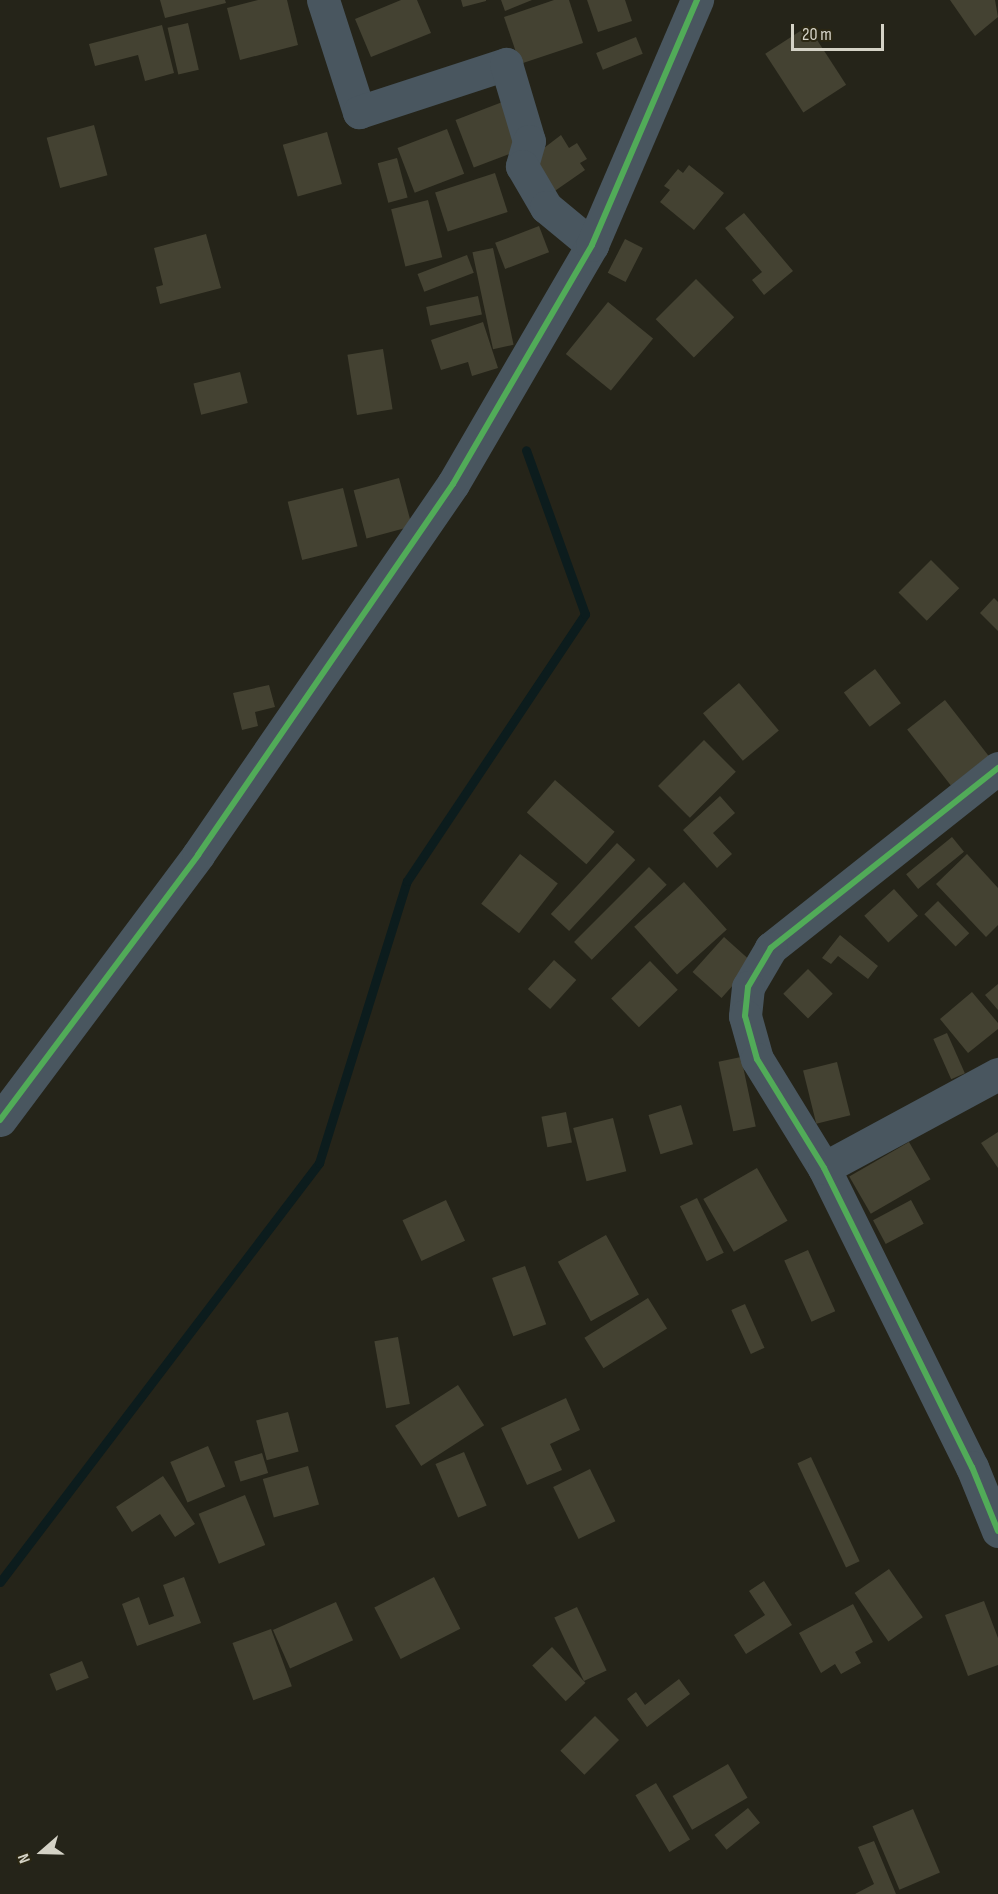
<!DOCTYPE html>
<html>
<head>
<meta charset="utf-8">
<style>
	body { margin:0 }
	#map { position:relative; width:998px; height:1894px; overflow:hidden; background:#252419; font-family:"Sofia Sans Condensed",sans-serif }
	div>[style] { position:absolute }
	.stream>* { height:9px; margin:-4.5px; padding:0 4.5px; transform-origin:4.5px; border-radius:4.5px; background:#0c1c1d }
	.building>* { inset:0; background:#444232; transform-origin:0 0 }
	.minor>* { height:33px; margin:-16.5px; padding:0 16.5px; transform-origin:16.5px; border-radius:16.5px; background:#49565f }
	.cycleway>* { height:6px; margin:-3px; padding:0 3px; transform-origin:3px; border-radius:3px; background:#51ab58 }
	span { translate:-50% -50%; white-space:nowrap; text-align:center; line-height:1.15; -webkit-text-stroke:4.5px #2b2713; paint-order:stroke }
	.north { position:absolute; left:12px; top:1822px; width:60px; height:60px; -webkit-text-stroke:4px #2b2713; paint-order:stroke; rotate:250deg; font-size:16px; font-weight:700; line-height:24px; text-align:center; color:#d4d2c6 }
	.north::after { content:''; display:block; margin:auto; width:21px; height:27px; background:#d4d2c6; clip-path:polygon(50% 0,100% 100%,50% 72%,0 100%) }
	.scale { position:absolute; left:791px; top:24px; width:93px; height:27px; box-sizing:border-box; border:3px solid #d4d2c6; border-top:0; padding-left:8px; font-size:18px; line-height:21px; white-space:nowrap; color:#d4d2c6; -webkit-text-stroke:4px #2b2713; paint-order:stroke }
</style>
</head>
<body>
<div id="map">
	<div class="stream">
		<div style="left:0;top:1582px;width:527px;rotate:-52.72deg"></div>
		<div style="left:319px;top:1163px;width:295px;rotate:-72.7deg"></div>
		<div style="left:407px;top:881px;width:321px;rotate:-56.3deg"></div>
		<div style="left:585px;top:614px;width:174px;rotate:-109.8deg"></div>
	</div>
	<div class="building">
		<div style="clip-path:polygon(160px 0,225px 0,226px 3px,165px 18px)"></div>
		<div style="clip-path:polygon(258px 0,287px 0,298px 45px,240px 60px,227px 8px)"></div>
		<div style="clip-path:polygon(401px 0,417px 0,431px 33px,371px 57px,355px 19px)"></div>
		<div style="clip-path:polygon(461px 0,486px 0,486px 1px,463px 7px)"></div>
		<div style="clip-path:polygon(501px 0,532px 0,505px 11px)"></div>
		<div style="clip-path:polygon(554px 0,569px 0,583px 43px,520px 64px,504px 17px)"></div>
		<div style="clip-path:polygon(587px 0,625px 0,632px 21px,598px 32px)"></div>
		<div style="clip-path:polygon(950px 0,995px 0,998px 17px,975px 36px)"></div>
		<div style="left:188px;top:23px;width:48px;height:21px;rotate:77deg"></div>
		<div style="clip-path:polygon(162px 25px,174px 73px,145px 81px,138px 55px,95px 66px,89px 44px)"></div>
		<div style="left:808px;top:26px;width:70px;height:51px;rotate:57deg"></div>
		<div style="left:636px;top:37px;width:18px;height:43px;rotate:68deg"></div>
		<div style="left:505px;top:101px;width:51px;height:53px;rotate:69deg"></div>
		<div style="left:94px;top:125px;width:52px;height:49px;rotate:75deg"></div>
		<div style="left:447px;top:129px;width:48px;height:53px;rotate:69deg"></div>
		<div style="left:327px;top:132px;width:54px;height:46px;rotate:74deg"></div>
		<div style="clip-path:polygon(561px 135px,569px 148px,577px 143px,587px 159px,580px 163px,585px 170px,549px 195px,527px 161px)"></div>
		<div style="left:397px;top:158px;width:41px;height:20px;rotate:75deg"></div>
		<div style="clip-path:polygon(689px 165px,724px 193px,694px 230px,660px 202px,670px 190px,664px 186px,678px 169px,683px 173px)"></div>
		<div style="left:495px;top:173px;width:41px;height:63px;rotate:72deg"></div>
		<div style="left:428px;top:200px;width:59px;height:38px;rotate:76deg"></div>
		<div style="clip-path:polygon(744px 213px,793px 271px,764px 295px,752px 280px,762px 272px,725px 228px)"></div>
		<div style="left:539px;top:226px;width:28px;height:47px;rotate:69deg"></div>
		<div style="clip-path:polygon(206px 234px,221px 288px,160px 304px,156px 287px,163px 285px,154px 248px)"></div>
		<div style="left:625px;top:239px;width:20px;height:38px;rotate:27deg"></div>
		<div style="left:493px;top:248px;width:99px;height:21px;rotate:78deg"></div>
		<div style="left:467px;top:255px;width:19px;height:53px;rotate:69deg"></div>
		<div style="left:696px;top:279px;width:54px;height:57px;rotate:45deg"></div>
		<div style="left:478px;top:296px;width:19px;height:53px;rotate:78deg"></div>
		<div style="left:608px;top:302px;width:58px;height:67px;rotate:39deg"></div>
		<div style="clip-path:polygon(483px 322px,498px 368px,472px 376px,468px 362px,441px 370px,431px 340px)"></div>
		<div style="left:383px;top:349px;width:61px;height:36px;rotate:81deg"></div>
		<div style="left:240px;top:372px;width:32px;height:48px;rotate:76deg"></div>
		<div style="left:399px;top:478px;width:50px;height:47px;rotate:75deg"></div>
		<div style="left:343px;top:488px;width:60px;height:57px;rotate:76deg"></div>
		<div style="left:931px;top:560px;width:40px;height:46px;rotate:45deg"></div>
		<div style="clip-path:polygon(994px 598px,998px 602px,998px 631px,980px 613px)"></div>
		<div style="left:875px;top:669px;width:43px;height:39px;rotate:53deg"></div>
		<div style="left:739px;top:683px;width:62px;height:47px;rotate:50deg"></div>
		<div style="clip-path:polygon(269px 685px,275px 707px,255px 712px,258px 726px,242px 730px,233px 693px)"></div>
		<div style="left:945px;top:700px;width:71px;height:48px;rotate:52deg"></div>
		<div style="left:704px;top:740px;width:45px;height:65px;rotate:45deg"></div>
		<div style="left:555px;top:780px;width:79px;height:43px;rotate:41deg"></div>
		<div style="clip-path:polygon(720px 796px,735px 813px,713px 833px,732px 854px,717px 868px,683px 830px)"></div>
		<div style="left:952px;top:837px;width:19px;height:59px;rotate:51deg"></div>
		<div style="left:617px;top:843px;width:25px;height:97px;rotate:43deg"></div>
		<div style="left:520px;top:854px;width:48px;height:63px;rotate:38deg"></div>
		<div style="clip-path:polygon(967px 854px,998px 888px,998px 925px,986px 937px,936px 884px)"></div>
		<div style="left:649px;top:867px;width:25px;height:106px;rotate:45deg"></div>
		<div style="left:684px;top:882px;width:64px;height:67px;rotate:48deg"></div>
		<div style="left:894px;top:889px;width:36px;height:40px;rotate:48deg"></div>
		<div style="left:938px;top:901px;width:45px;height:19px;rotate:46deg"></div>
		<div style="clip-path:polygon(840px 935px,878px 966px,868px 979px,838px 956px,831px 964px,822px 958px)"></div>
		<div style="left:724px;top:937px;width:39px;height:47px;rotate:42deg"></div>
		<div style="left:554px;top:960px;width:30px;height:39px;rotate:42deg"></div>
		<div style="left:650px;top:961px;width:40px;height:54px;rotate:46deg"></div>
		<div style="left:808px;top:969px;width:35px;height:35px;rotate:45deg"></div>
		<div style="clip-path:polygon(998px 984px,998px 1010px,985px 995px)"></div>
		<div style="clip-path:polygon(972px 992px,998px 1023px,998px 1029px,968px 1053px,940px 1019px)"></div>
		<div style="left:947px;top:1033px;width:44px;height:15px;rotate:66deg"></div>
		<div style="left:741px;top:1057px;width:71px;height:23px;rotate:78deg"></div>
		<div style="left:837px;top:1062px;width:55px;height:35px;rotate:76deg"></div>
		<div style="left:681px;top:1105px;width:41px;height:34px;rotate:73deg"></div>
		<div style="left:566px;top:1112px;width:31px;height:25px;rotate:79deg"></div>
		<div style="left:613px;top:1118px;width:55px;height:41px;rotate:76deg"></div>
		<div style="clip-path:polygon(998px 1132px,998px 1168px,981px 1143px)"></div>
		<div style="left:909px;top:1142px;width:43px;height:69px;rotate:60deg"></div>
		<div style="left:757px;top:1168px;width:61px;height:62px;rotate:60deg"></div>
		<div style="left:697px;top:1198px;width:61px;height:19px;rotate:64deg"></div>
		<div style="left:446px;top:1200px;width:45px;height:48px;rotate:65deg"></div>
		<div style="left:911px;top:1200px;width:27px;height:43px;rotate:62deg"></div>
		<div style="left:606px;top:1235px;width:68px;height:55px;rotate:61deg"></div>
		<div style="left:808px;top:1250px;width:67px;height:26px;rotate:66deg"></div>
		<div style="left:525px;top:1266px;width:62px;height:35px;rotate:70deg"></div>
		<div style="left:648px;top:1298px;width:36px;height:75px;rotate:58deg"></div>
		<div style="left:745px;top:1304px;width:48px;height:15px;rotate:66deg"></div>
		<div style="left:398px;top:1337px;width:68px;height:24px;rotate:80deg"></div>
		<div style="left:458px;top:1385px;width:48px;height:75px;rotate:57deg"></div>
		<div style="clip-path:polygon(566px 1398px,580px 1430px,550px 1444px,562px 1470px,527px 1485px,501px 1428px)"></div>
		<div style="left:288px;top:1412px;width:41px;height:33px;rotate:75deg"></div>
		<div style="left:208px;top:1446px;width:44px;height:41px;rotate:67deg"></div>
		<div style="left:464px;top:1452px;width:58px;height:31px;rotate:67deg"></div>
		<div style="left:262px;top:1453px;width:21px;height:29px;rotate:73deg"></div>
		<div style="left:811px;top:1457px;width:115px;height:15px;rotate:65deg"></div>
		<div style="left:308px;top:1466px;width:40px;height:47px;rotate:74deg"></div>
		<div style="left:590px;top:1469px;width:58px;height:41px;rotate:64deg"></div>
		<div style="clip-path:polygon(163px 1476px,195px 1524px,175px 1537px,160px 1514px,132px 1532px,116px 1507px)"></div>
		<div style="left:245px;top:1495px;width:54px;height:50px;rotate:68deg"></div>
		<div style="left:889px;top:1569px;width:59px;height:42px;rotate:55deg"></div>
		<div style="clip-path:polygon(184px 1577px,201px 1623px,137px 1646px,122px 1604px,139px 1597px,149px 1625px,174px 1616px,163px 1585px)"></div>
		<div style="left:434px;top:1577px;width:58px;height:67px;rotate:63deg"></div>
		<div style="clip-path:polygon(764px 1581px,792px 1625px,746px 1654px,734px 1635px,765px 1615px,749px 1591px)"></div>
		<div style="clip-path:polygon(984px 1601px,998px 1638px,998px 1665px,968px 1676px,945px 1615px)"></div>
		<div style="left:336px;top:1602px;width:42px;height:69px;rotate:66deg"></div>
		<div style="clip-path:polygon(853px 1604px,873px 1642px,855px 1652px,861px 1663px,841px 1674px,835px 1664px,821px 1673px,799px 1633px)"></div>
		<div style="left:577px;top:1607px;width:70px;height:25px;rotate:65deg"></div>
		<div style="left:271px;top:1629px;width:61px;height:41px;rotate:70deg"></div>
		<div style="left:552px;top:1647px;width:49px;height:27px;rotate:47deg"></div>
		<div style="left:82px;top:1661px;width:18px;height:35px;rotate:68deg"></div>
		<div style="clip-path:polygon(679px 1679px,690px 1694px,647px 1727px,627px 1699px,636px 1692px,645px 1705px)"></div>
		<div style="left:595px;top:1716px;width:34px;height:49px;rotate:45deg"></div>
		<div style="left:728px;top:1764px;width:39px;height:64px;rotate:60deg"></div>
		<div style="left:656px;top:1783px;width:66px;height:24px;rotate:59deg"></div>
		<div style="left:748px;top:1808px;width:19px;height:43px;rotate:51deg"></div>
		<div style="left:913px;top:1809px;width:69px;height:44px;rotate:67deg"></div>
		<div style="clip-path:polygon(874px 1841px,896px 1894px,855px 1894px,874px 1884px,858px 1847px)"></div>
	</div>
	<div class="minor">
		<div style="left:323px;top:0;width:118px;rotate:72.2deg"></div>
		<div style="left:359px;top:112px;width:155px;rotate:-18.1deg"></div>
		<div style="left:506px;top:64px;width:80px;rotate:73.4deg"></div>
		<div style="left:529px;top:141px;width:26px;rotate:106deg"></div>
		<div style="left:522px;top:166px;width:48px;rotate:59.7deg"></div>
		<div style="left:546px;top:207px;width:60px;rotate:39.6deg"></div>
		<div style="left:998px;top:768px;width:290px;rotate:141.6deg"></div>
		<div style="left:771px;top:948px;width:45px;rotate:120.5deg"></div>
		<div style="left:748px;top:987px;width:29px;rotate:96deg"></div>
		<div style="left:745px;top:1016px;width:45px;rotate:74.4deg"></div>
		<div style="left:757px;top:1059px;width:128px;rotate:58.4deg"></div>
		<div style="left:824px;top:1168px;width:334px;rotate:63.7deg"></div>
		<div style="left:972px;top:1467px;width:69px;rotate:67.9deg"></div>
		<div style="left:0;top:1120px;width:331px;rotate:-53.2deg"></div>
		<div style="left:198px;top:855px;width:450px;rotate:-55.5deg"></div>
		<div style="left:453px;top:484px;width:276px;rotate:-59.8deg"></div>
		<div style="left:592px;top:245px;width:267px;rotate:-66.8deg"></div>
		<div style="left:824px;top:1168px;width:198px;rotate:-28.4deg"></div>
	</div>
	<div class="cycleway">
		<div style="left:998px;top:768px;width:290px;rotate:141.6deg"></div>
		<div style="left:771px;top:948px;width:45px;rotate:120.5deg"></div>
		<div style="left:748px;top:987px;width:29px;rotate:96deg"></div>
		<div style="left:745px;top:1016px;width:45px;rotate:74.4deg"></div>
		<div style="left:757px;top:1059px;width:128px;rotate:58.4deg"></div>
		<div style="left:824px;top:1168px;width:334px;rotate:63.7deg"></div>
		<div style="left:972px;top:1467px;width:69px;rotate:67.9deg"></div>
		<div style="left:0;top:1120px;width:331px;rotate:-53.2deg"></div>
		<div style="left:198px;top:855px;width:450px;rotate:-55.5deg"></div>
		<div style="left:453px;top:484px;width:276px;rotate:-59.8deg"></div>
		<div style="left:592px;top:245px;width:267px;rotate:-66.8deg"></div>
	</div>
	<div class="north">N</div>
	<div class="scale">20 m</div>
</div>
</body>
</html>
